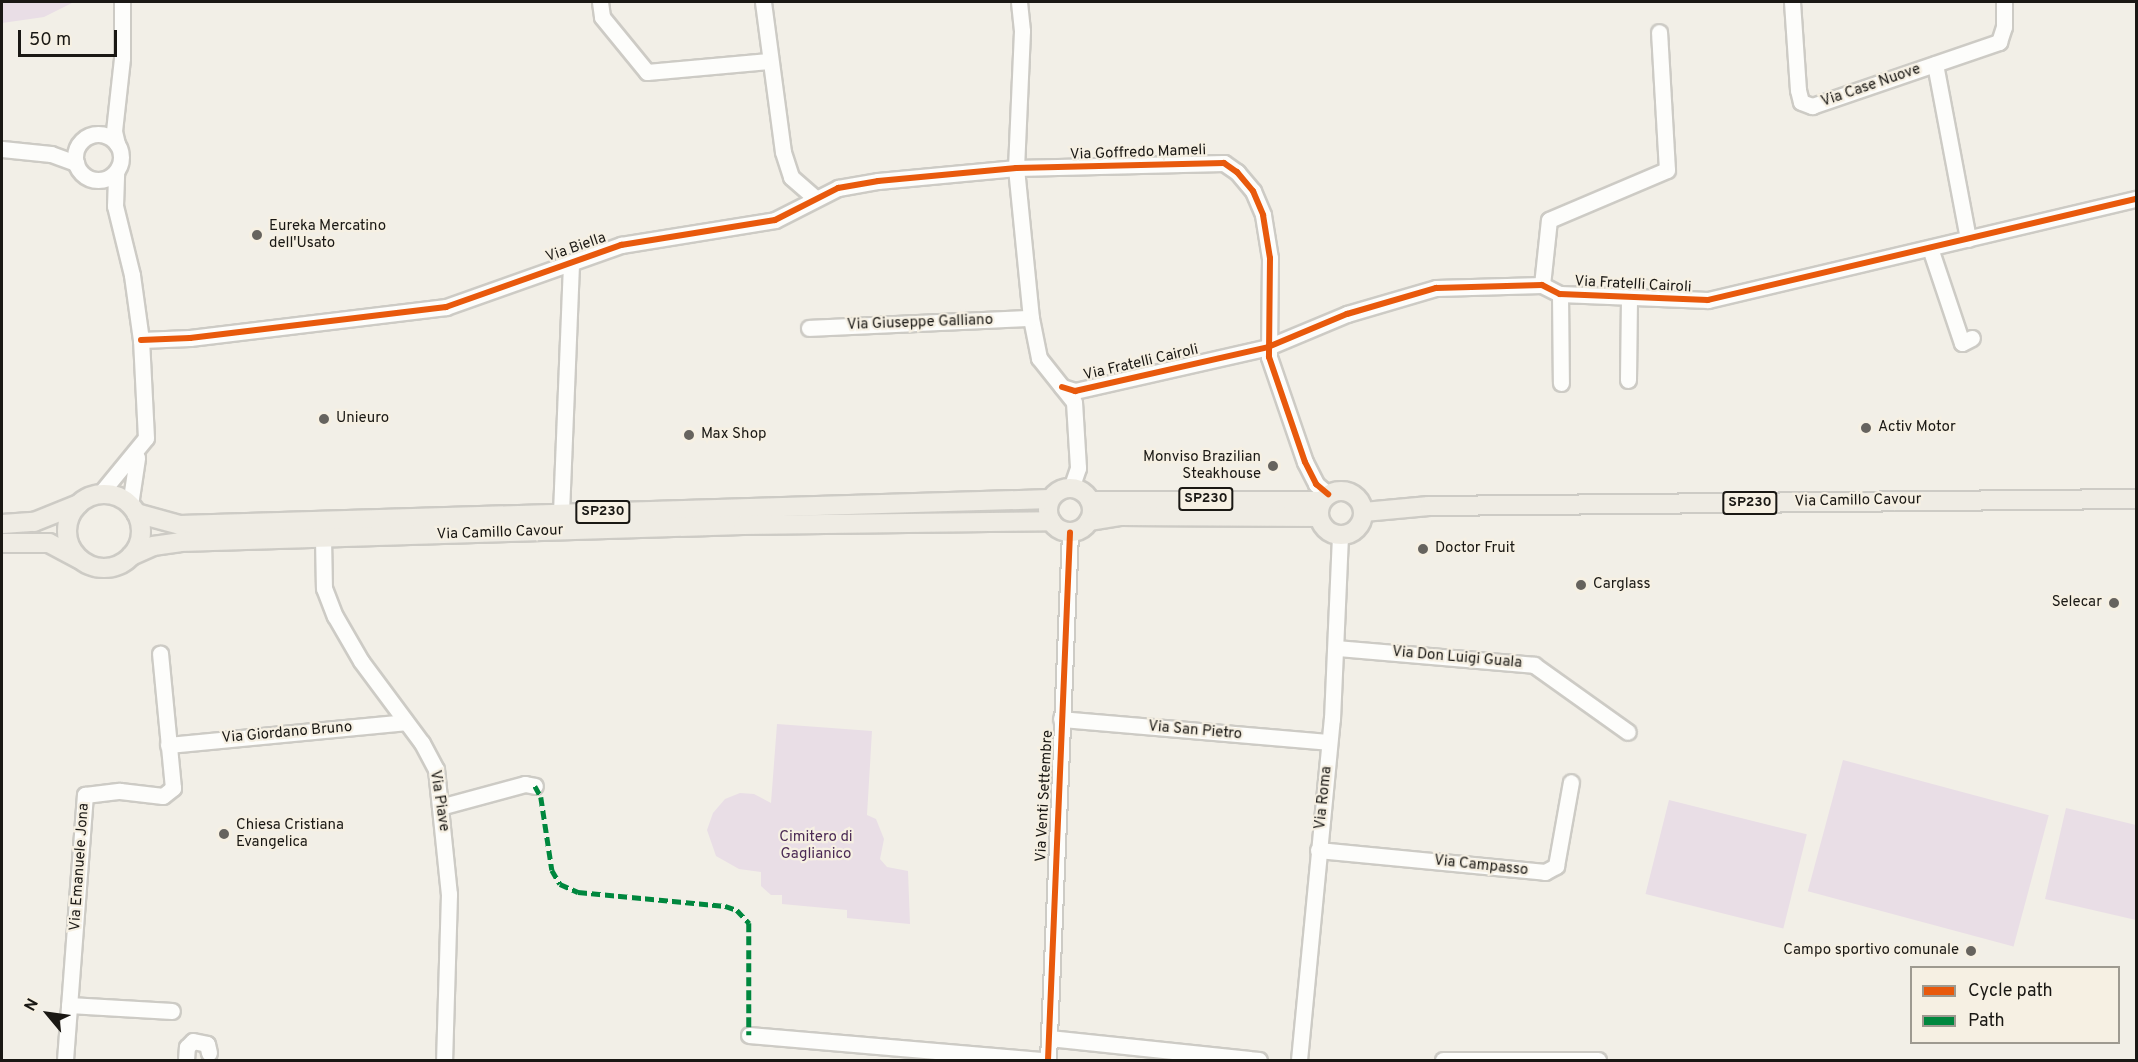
<!DOCTYPE html>
<html>
<head>
<meta charset="utf-8">
<style>
	body { margin:0 }
	#map { position:relative; width:2138px; height:1062px; overflow:hidden; background:#f2efe7; font-family:Overpass,sans-serif }
	div>[style] { position:absolute }
	.green>* { inset:0; background:#e9dee6; transform-origin:0 0 }
	.roads { filter:drop-shadow(2px 0 #cdcbc5) drop-shadow(-2px 0 #cdcbc5) drop-shadow(0 2px #cdcbc5) drop-shadow(0 -2px #cdcbc5) }
	.minor>* { height:15px; margin:-7.5px; padding:0 7.5px; transform-origin:7.5px; border-radius:7.5px; background:#fdfdfb }
	.minor>.ring { margin:-7.5px; padding:0; box-sizing:content-box; background:none; border:15px solid #fdfdfb; border-radius:50% }
	.major>* { height:18px; margin:-9px; padding:0 9px; transform-origin:9px; border-radius:9px; background:#efece4 }
	.major>.ring { margin:-9px; padding:0; box-sizing:content-box; background:none; border:18px solid #efece4; border-radius:50% }
	.quiet>* { height:4.5px; margin-top:-2.25px; transform-origin:0; background:repeating-linear-gradient(90deg,#00873e 0 9px,transparent 0 13.5px) }
	.cycleway>* { height:6px; margin:-3px; padding:0 3px; transform-origin:3px; border-radius:3px; background:#e8590c }
	.dots>* { width:16px; height:16px; translate:-50% -50%; box-sizing:border-box; border:3px solid #f6f0e3; border-radius:50% }
	span { translate:-50% -50%; white-space:nowrap; text-align:center; line-height:1.15; -webkit-text-stroke:4.5px #f6f0e3; paint-order:stroke }
	.shield-label span { padding:2px 4px; background:#f6f0e3; border:2px solid; border-radius:4px; -webkit-text-stroke-width:0 }
	.shield-label { font-size:14px; color:#1a1814; font-weight:700 }
	.street-label { font-size:15px; color:#1a1814 }
	.poi-label { font-size:15px; color:#1a1814 }
	.left { translate:0 -50%; text-align:left }
	.right { translate:-100% -50%; text-align:right }
	.park-label { font-size:15px; color:#4c2b55 }
	.frame { position:absolute; inset:0; border:3px solid #1a1814; pointer-events:none }
	.legend { position:absolute; left:1910px; top:966px; width:210px; height:78px; box-sizing:border-box; background:#f6f0e3; border:2px solid #9e9a90; margin:0; padding:8px 10px; list-style:none; font-size:18px; color:#1a1814 }
	.legend li { display:flex; align-items:center; gap:12px; height:30px }
	.legend b { width:30px; border:2px solid #9e9a90 }
	.north { position:absolute; left:18px; top:984px; width:60px; height:60px; -webkit-text-stroke:4px #f6f0e3; paint-order:stroke; rotate:299deg; font-size:16px; font-weight:700; line-height:24px; text-align:center; color:#1a1814 }
	.north::after { content:''; display:block; margin:auto; width:21px; height:27px; background:#1a1814; clip-path:polygon(50% 0,100% 100%,50% 72%,0 100%) }
	.scale { position:absolute; left:18px; top:30px; width:99px; height:27px; box-sizing:border-box; border:3px solid #1a1814; border-top:0; padding-left:8px; font-size:18px; line-height:21px; white-space:nowrap; color:#1a1814; -webkit-text-stroke:4px #f6f0e3; paint-order:stroke }
</style>
</head>
<body>
<div id="map">
	<div class="green">
		<div style="clip-path:polygon(2px 2px,74px 2px,44px 17px,2px 23px)"></div>
		<div style="clip-path:polygon(777px 724px,872px 731px,867px 815px,876px 819px,884px 839px,880px 859px,887px 867px,908px 871px,910px 924px,847px 918px,847px 910px,782px 904px,782px 895px,771px 895px,761px 886px,761px 872px,739px 869px,716px 856px,707px 830px,713px 813px,725px 799px,740px 793px,754px 794px,771px 803px)"></div>
		<div style="left:1843px;top:760px;width:213px;height:136px;rotate:15deg"></div>
		<div style="left:1669px;top:800px;width:142px;height:97px;rotate:14deg"></div>
		<div style="clip-path:polygon(2066px 808px,2136px 825px,2136px 920px,2045px 899px)"></div>
	</div>
	<div class="roads">
		<div class="minor">
			<div style="left:600px;top:2px;width:15px;rotate:82deg"></div>
			<div style="left:602px;top:17px;width:71px;rotate:50.7deg"></div>
			<div style="left:647px;top:72px;width:122px;rotate:-5.2deg"></div>
			<div style="left:763px;top:2px;width:151px;rotate:82.4deg"></div>
			<div style="left:783px;top:152px;width:26px;rotate:72deg"></div>
			<div style="left:791px;top:177px;width:32px;rotate:41deg"></div>
			<div style="left:1019px;top:2px;width:29px;rotate:84deg"></div>
			<div style="left:1022px;top:31px;width:137px;rotate:92.5deg"></div>
			<div style="left:1016px;top:168px;width:151px;rotate:84.3deg"></div>
			<div style="left:1031px;top:318px;width:41px;rotate:78.7deg"></div>
			<div style="left:1039px;top:358px;width:56px;rotate:51.5deg"></div>
			<div style="left:1074px;top:402px;width:66px;rotate:86.5deg"></div>
			<div style="left:1078px;top:468px;width:21px;rotate:109deg"></div>
			<div style="left:1792px;top:2px;width:88px;rotate:86.1deg"></div>
			<div style="left:1798px;top:90px;width:12px;rotate:76deg"></div>
			<div style="left:1801px;top:102px;width:12px;rotate:20deg"></div>
			<div style="left:1812px;top:106px;width:198px;rotate:-18.9deg"></div>
			<div style="left:1999px;top:42px;width:16px;rotate:-72deg"></div>
			<div style="left:2004px;top:27px;width:25px;rotate:-90deg"></div>
			<div style="left:1935px;top:64px;width:178px;rotate:79.3deg"></div>
			<div class="ring" style="left:75px;top:134px;width:31px;height:31px"></div>
			<div style="left:117px;top:144px;width:13px;rotate:-103deg"></div>
			<div style="left:114px;top:131px;width:73px;rotate:-83.7deg"></div>
			<div style="left:122px;top:58px;width:56px;rotate:-90deg"></div>
			<div style="left:2px;top:149px;width:49px;rotate:5.8deg"></div>
			<div style="left:51px;top:154px;width:27px;rotate:20deg"></div>
			<div style="left:1930px;top:248px;width:100px;rotate:71.4deg"></div>
			<div style="left:1962px;top:343px;width:11px;rotate:-27deg"></div>
			<div style="left:1542px;top:285px;width:65px;rotate:-83.9deg"></div>
			<div style="left:1549px;top:220px;width:128px;rotate:-23deg"></div>
			<div style="left:1667px;top:170px;width:138px;rotate:-93.3deg"></div>
			<div style="left:1560px;top:294px;width:89px;rotate:89.4deg"></div>
			<div style="left:809px;top:328px;width:222px;rotate:-2.6deg"></div>
			<div style="left:141px;top:340px;width:49px;rotate:-2.3deg"></div>
			<div style="left:190px;top:338px;width:258px;rotate:-6.9deg"></div>
			<div style="left:446px;top:307px;width:186px;rotate:-19.5deg"></div>
			<div style="left:621px;top:245px;width:156px;rotate:-9.2deg"></div>
			<div style="left:775px;top:220px;width:71px;rotate:-26.9deg"></div>
			<div style="left:838px;top:188px;width:41px;rotate:-9.9deg"></div>
			<div style="left:878px;top:181px;width:139px;rotate:-5.4deg"></div>
			<div style="left:1016px;top:168px;width:208px;rotate:-1.4deg"></div>
			<div style="left:1224px;top:163px;width:16px;rotate:35deg"></div>
			<div style="left:1237px;top:172px;width:25px;rotate:50deg"></div>
			<div style="left:1253px;top:191px;width:26px;rotate:67deg"></div>
			<div style="left:1263px;top:215px;width:44px;rotate:80.8deg"></div>
			<div style="left:1270px;top:258px;width:99px;rotate:90.6deg"></div>
			<div style="left:1269px;top:357px;width:111px;rotate:71.1deg"></div>
			<div style="left:1305px;top:462px;width:25px;rotate:63deg"></div>
			<div style="left:1316px;top:484px;width:16px;rotate:40deg"></div>
			<div style="left:1628px;top:380px;width:81px;rotate:-89.3deg"></div>
			<div style="left:1062px;top:387px;width:14px;rotate:17deg"></div>
			<div style="left:1075px;top:391px;width:198px;rotate:-12.8deg"></div>
			<div style="left:1268px;top:347px;width:86px;rotate:-22.7deg"></div>
			<div style="left:1347px;top:314px;width:93px;rotate:-16.3deg"></div>
			<div style="left:1436px;top:288px;width:106px;rotate:-1.6deg"></div>
			<div style="left:1542px;top:285px;width:20px;rotate:27deg"></div>
			<div style="left:1560px;top:294px;width:148px;rotate:2.3deg"></div>
			<div style="left:1708px;top:300px;width:440px;rotate:-13.3deg"></div>
			<div style="left:100px;top:494px;width:72px;rotate:-50.6deg"></div>
			<div style="left:146px;top:438px;width:98px;rotate:-92.9deg"></div>
			<div style="left:141px;top:340px;width:66px;rotate:-97.9deg"></div>
			<div style="left:132px;top:275px;width:71px;rotate:-103.8deg"></div>
			<div style="left:115px;top:206px;width:34px;rotate:-88deg"></div>
			<div style="left:130px;top:505px;width:48px;rotate:-81.5deg"></div>
			<div style="left:561px;top:513px;width:251px;rotate:-87.7deg"></div>
			<div style="left:323px;top:538px;width:50px;rotate:88.9deg"></div>
			<div style="left:324px;top:588px;width:30px;rotate:69deg"></div>
			<div style="left:335px;top:616px;width:52px;rotate:60deg"></div>
			<div style="left:361px;top:661px;width:102px;rotate:53.4deg"></div>
			<div style="left:422px;top:743px;width:30px;rotate:62deg"></div>
			<div style="left:436px;top:769px;width:126px;rotate:84.1deg"></div>
			<div style="left:449px;top:894px;width:166px;rotate:91.7deg"></div>
			<div style="left:1337px;top:648px;width:198px;rotate:4.9deg"></div>
			<div style="left:1534px;top:665px;width:115px;rotate:35.5deg"></div>
			<div style="left:1061px;top:719px;width:269px;rotate:4.9deg"></div>
			<div style="left:168px;top:745px;width:238px;rotate:-5.5deg"></div>
			<div style="left:440px;top:807px;width:88px;rotate:-15.1deg"></div>
			<div style="left:525px;top:784px;width:10px;rotate:11deg"></div>
			<div style="left:1318px;top:850px;width:228px;rotate:5.5deg"></div>
			<div style="left:1545px;top:872px;width:13px;rotate:-29deg"></div>
			<div style="left:1556px;top:866px;width:85px;rotate:-79.9deg"></div>
			<div style="left:69px;top:1005px;width:103px;rotate:3.3deg"></div>
			<div style="left:749px;top:1035px;width:293px;rotate:4.9deg"></div>
			<div style="left:1049px;top:1038px;width:211px;rotate:6deg"></div>
			<div style="left:65px;top:1060px;width:266px;rotate:-85.7deg"></div>
			<div style="left:85px;top:795px;width:35px;rotate:-7deg"></div>
			<div style="left:120px;top:791px;width:43px;rotate:6.6deg"></div>
			<div style="left:163px;top:796px;width:13px;rotate:-39deg"></div>
			<div style="left:173px;top:788px;width:135px;rotate:-95.5deg"></div>
			<div style="left:186px;top:1060px;width:13px;rotate:-86deg"></div>
			<div style="left:187px;top:1047px;width:8px;rotate:-45deg"></div>
			<div style="left:193px;top:1041px;width:14px;rotate:12deg"></div>
			<div style="left:207px;top:1044px;width:9px;rotate:77deg"></div>
			<div style="left:1048px;top:1060px;width:528px;rotate:-87.61deg"></div>
			<div style="left:1299px;top:1060px;width:343px;rotate:-84.5deg"></div>
			<div style="left:1332px;top:719px;width:184px;rotate:-87.5deg"></div>
			<div style="left:1443px;top:1060px;width:155px"></div>
		</div>
		<div class="major">
			<div class="ring" style="left:1048px;top:488px;width:26px;height:26px"></div>
			<div class="ring" style="left:1319px;top:491px;width:26px;height:26px"></div>
			<div class="ring" style="left:67px;top:494px;width:56px;height:56px"></div>
			<div style="left:1090px;top:501px;width:232px"></div>
			<div style="left:1364px;top:512px;width:65px;rotate:-5.3deg"></div>
			<div style="left:1429px;top:506px;width:707px;rotate:-0.57deg"></div>
			<div style="left:136px;top:513px;width:46px;rotate:15.3deg"></div>
			<div style="left:180px;top:525px;width:870px;rotate:-1.71deg"></div>
			<div style="left:1089px;top:521px;width:31px;rotate:-9deg"></div>
			<div style="left:1120px;top:516px;width:199px;rotate:0.3deg"></div>
			<div style="left:2px;top:524px;width:32px;rotate:-4deg"></div>
			<div style="left:34px;top:522px;width:48px;rotate:-21.8deg"></div>
			<div style="left:2px;top:543px;width:47px"></div>
			<div style="left:49px;top:543px;width:34px;rotate:28deg"></div>
			<div style="left:131px;top:556px;width:24px;rotate:-24deg"></div>
			<div style="left:153px;top:546px;width:27px;rotate:-8deg"></div>
			<div style="left:180px;top:542px;width:563px;rotate:-1.73deg"></div>
			<div style="left:743px;top:525px;width:308px;rotate:-0.7deg"></div>
		</div>
	</div>
	<div class="quiet">
		<div style="left:535px;top:786px;width:13px;rotate:61deg"></div>
		<div style="left:541px;top:797px;width:74px;rotate:81.4deg"></div>
		<div style="left:552px;top:870px;width:16px;rotate:60deg"></div>
		<div style="left:560px;top:884px;width:20px;rotate:24deg"></div>
		<div style="left:578px;top:892px;width:148px;rotate:5.4deg"></div>
		<div style="left:725px;top:906px;width:13px;rotate:18deg"></div>
		<div style="left:737px;top:910px;width:18px;rotate:47deg"></div>
		<div style="left:749px;top:923px;width:112px;rotate:90deg"></div>
	</div>
	<div class="cycleway">
		<div style="left:141px;top:340px;width:49px;rotate:-2.3deg"></div>
		<div style="left:190px;top:338px;width:258px;rotate:-6.9deg"></div>
		<div style="left:446px;top:307px;width:186px;rotate:-19.5deg"></div>
		<div style="left:621px;top:245px;width:156px;rotate:-9.2deg"></div>
		<div style="left:775px;top:220px;width:71px;rotate:-26.9deg"></div>
		<div style="left:838px;top:188px;width:41px;rotate:-9.9deg"></div>
		<div style="left:878px;top:181px;width:139px;rotate:-5.4deg"></div>
		<div style="left:1016px;top:168px;width:208px;rotate:-1.4deg"></div>
		<div style="left:1224px;top:163px;width:16px;rotate:35deg"></div>
		<div style="left:1237px;top:172px;width:25px;rotate:50deg"></div>
		<div style="left:1253px;top:191px;width:26px;rotate:67deg"></div>
		<div style="left:1263px;top:215px;width:44px;rotate:80.8deg"></div>
		<div style="left:1270px;top:258px;width:99px;rotate:90.6deg"></div>
		<div style="left:1269px;top:357px;width:111px;rotate:71.1deg"></div>
		<div style="left:1305px;top:462px;width:25px;rotate:63deg"></div>
		<div style="left:1316px;top:484px;width:16px;rotate:40deg"></div>
		<div style="left:1062px;top:387px;width:14px;rotate:17deg"></div>
		<div style="left:1075px;top:391px;width:198px;rotate:-12.8deg"></div>
		<div style="left:1268px;top:347px;width:86px;rotate:-22.7deg"></div>
		<div style="left:1347px;top:314px;width:93px;rotate:-16.3deg"></div>
		<div style="left:1436px;top:288px;width:106px;rotate:-1.6deg"></div>
		<div style="left:1542px;top:285px;width:20px;rotate:27deg"></div>
		<div style="left:1560px;top:294px;width:148px;rotate:2.3deg"></div>
		<div style="left:1708px;top:300px;width:440px;rotate:-13.3deg"></div>
		<div style="left:1048px;top:1060px;width:528px;rotate:-87.61deg"></div>
	</div>
	<div class="dots">
		<div style="left:257px;top:235px;background:#66635e"></div>
		<div style="left:324px;top:419px;background:#66635e"></div>
		<div style="left:1866px;top:428px;background:#66635e"></div>
		<div style="left:689px;top:435px;background:#66635e"></div>
		<div style="left:1273px;top:466px;background:#66635e"></div>
		<div style="left:1423px;top:549px;background:#66635e"></div>
		<div style="left:1581px;top:585px;background:#66635e"></div>
		<div style="left:2114px;top:603px;background:#66635e"></div>
		<div style="left:224px;top:834px;background:#66635e"></div>
		<div style="left:1971px;top:951px;background:#66635e"></div>
	</div>
	<div class="shield-label">
		<span style="left:1206px;top:499px">SP230</span>
		<span style="left:1750px;top:503px">SP230</span>
		<span style="left:603px;top:512px">SP230</span>
	</div>
	<div class="street-label">
		<span style="left:1871px;top:86px;rotate:-19deg">Via Case Nuove</span>
		<span style="left:1138px;top:153px;rotate:-2deg">Via Goffredo Mameli</span>
		<span style="left:576px;top:248px;rotate:-19deg">Via Biella</span>
		<span style="left:1633px;top:285px;rotate:3deg">Via Fratelli Cairoli</span>
		<span style="left:920px;top:323px;rotate:-2deg">Via Giuseppe Galliano</span>
		<span style="left:1141px;top:363px;rotate:-13deg">Via Fratelli Cairoli</span>
		<span style="left:1858px;top:501px;rotate:-1deg">Via Camillo Cavour</span>
		<span style="left:500px;top:533px;rotate:-2deg">Via Camillo Cavour</span>
		<span style="left:1457px;top:658px;rotate:5deg">Via Don Luigi Guala</span>
		<span style="left:1195px;top:731px;rotate:5deg">Via San Pietro</span>
		<span style="left:287px;top:733px;rotate:-5deg">Via Giordano Bruno</span>
		<span style="left:1045px;top:796px;rotate:-87deg">Via Venti Settembre</span>
		<span style="left:1324px;top:798px;rotate:-84deg">Via Roma</span>
		<span style="left:439px;top:801px;rotate:81deg">Via Piave</span>
		<span style="left:1481px;top:866px;rotate:6deg">Via Campasso</span>
		<span style="left:80px;top:867px;rotate:-86deg">Via Emanuele Jona</span>
	</div>
	<div class="poi-label">
		<span class="left" style="left:269px;top:235px">Eureka Mercatino<br>dell'Usato</span>
		<span class="left" style="left:336px;top:419px">Unieuro</span>
		<span class="left" style="left:1878px;top:428px">Activ Motor</span>
		<span class="left" style="left:701px;top:435px">Max Shop</span>
		<span class="right" style="left:1261px;top:466px">Monviso Brazilian<br>Steakhouse</span>
		<span class="left" style="left:1435px;top:549px">Doctor Fruit</span>
		<span class="left" style="left:1593px;top:585px">Carglass</span>
		<span class="right" style="left:2102px;top:603px">Selecar</span>
		<span class="left" style="left:236px;top:834px">Chiesa Cristiana<br>Evangelica</span>
		<span class="right" style="left:1959px;top:951px">Campo sportivo comunale</span>
	</div>
	<div class="park-label">
		<span style="left:816px;top:846px">Cimitero di<br>Gaglianico</span>
	</div>
	<div class="frame"></div>
	<ul class="legend">
	<li><b style="height:8px;background:#e8590c"></b>Cycle path</li>
	<li><b style="height:8px;background:#00873e"></b>Path</li>
	</ul>
	<div class="north">N</div>
	<div class="scale">50 m</div>
</div>
</body>
</html>
